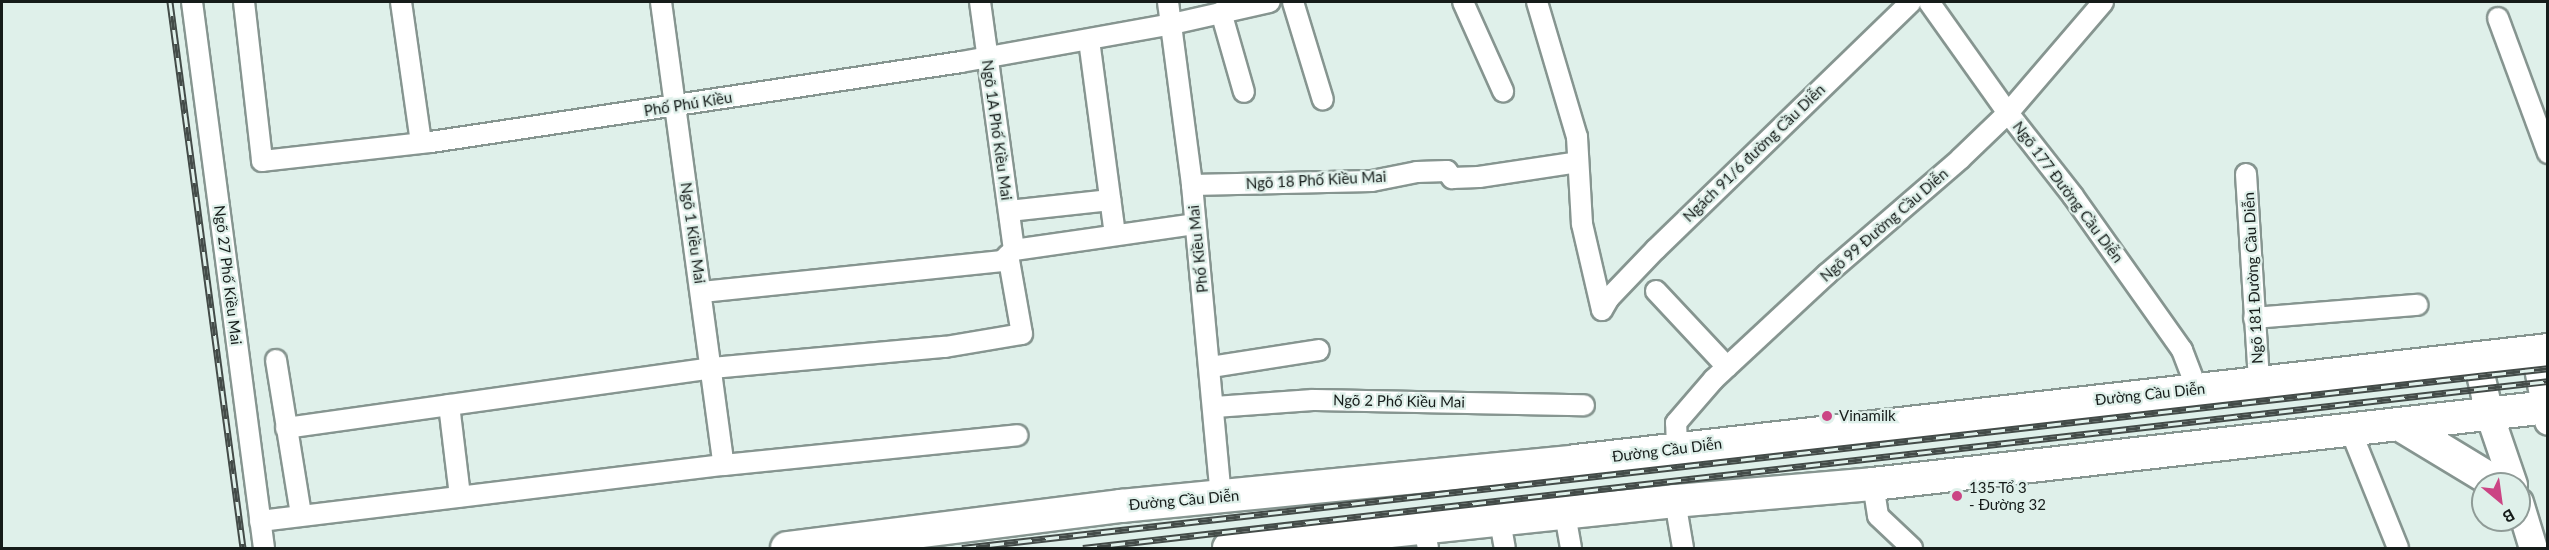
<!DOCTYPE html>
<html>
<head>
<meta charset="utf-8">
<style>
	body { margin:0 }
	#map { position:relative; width:2549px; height:550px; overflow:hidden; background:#dff0ea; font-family:Lato,sans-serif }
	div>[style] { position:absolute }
	.roads { filter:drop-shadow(2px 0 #869590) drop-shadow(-2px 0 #869590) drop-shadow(0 2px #869590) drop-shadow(0 -2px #869590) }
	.minor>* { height:20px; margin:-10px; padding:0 10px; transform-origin:10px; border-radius:10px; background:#fff }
	.secondary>* { height:27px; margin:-13.5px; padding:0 13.5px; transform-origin:13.5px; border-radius:13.5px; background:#fff }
	.trunk>* { height:32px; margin:-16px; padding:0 16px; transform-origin:16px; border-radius:16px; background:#fff }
	.rail>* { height:7px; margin-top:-3.5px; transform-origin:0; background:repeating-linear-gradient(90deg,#dff0ea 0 14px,#434b48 0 28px); box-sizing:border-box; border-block:2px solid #434b48 }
	.dots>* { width:16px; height:16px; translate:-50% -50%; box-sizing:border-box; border:3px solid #dff0ea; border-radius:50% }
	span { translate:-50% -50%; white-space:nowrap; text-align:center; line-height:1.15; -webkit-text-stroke:4.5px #dff0ea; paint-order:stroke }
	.street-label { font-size:15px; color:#161c1a }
	.poi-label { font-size:15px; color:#161c1a }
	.left { translate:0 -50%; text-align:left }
	.frame { position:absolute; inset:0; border:3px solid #161c1a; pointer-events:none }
	.north { position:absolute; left:2471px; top:472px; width:60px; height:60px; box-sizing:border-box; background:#dff0ea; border:2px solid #8f9b97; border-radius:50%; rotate:151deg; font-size:16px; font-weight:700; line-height:24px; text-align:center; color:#161c1a }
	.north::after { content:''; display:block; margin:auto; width:21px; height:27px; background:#cb4484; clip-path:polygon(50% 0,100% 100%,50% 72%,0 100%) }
</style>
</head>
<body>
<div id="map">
	<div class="roads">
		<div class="minor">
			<div style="left:192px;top:2px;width:551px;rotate:82.49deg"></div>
			<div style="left:244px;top:2px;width:160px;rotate:83.5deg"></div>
			<div style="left:262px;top:161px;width:170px;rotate:-6.4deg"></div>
			<div style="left:431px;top:142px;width:536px;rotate:-8.58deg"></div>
			<div style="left:961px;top:62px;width:214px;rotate:-10.2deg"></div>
			<div style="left:1172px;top:24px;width:100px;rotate:-12.7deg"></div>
			<div style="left:401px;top:2px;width:142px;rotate:81.9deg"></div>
			<div style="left:661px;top:2px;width:467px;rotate:82.3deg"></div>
			<div style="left:1168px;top:2px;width:185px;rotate:82.5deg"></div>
			<div style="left:1192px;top:185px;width:313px;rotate:84.7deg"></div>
			<div style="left:1293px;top:2px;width:102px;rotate:73deg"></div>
			<div style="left:1463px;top:2px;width:98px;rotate:65.8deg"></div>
			<div style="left:1537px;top:2px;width:141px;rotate:73.5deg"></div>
			<div style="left:1577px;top:137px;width:87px;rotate:86.7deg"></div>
			<div style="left:1582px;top:224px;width:88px;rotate:76.9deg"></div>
			<div style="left:1929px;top:2px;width:136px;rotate:54.6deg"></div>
			<div style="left:2008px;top:113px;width:105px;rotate:51.9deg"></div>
			<div style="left:2073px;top:196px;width:189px;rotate:54.7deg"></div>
			<div style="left:2182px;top:350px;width:42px;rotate:69deg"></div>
			<div style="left:1221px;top:12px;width:83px;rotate:74deg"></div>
			<div style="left:2498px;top:18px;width:144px;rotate:69.7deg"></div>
			<div style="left:1089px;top:40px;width:196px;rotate:82.4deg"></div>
			<div style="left:2246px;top:174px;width:208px;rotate:86.4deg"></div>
			<div style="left:1192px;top:185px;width:180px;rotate:-1.3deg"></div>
			<div style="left:1372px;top:181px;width:46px;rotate:-11.3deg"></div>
			<div style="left:1417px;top:172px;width:30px;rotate:-2deg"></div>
			<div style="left:1447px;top:171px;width:9px;rotate:54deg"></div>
			<div style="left:1452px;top:178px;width:27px;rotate:-2deg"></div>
			<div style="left:1479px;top:177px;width:100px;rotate:-8.6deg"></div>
			<div style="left:1009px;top:211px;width:102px;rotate:-6.2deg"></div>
			<div style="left:1014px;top:250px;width:182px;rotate:-8.2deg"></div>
			<div style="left:1656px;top:291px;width:104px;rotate:46.9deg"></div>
			<div style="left:702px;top:292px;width:302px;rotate:-5.9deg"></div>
			<div style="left:1002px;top:261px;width:16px;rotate:-43deg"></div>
			<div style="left:1014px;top:250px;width:250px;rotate:-97.8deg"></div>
			<div style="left:1602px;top:310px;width:14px;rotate:-60deg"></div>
			<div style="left:1609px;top:298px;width:68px;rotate:-46.2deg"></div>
			<div style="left:1656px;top:249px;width:355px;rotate:-44.1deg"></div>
			<div style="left:2254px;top:318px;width:164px;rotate:-4.6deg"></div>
			<div style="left:276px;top:360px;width:157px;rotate:80.8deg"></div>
			<div style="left:1211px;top:367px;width:109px;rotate:-8.9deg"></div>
			<div style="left:449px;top:405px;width:92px;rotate:83.1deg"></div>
			<div style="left:1215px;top:407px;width:98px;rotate:-4.1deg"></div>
			<div style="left:1313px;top:400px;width:271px;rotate:1.1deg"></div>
			<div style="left:286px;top:428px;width:430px;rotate:-8deg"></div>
			<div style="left:712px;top:368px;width:234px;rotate:-5.2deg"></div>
			<div style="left:945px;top:347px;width:78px;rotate:-9.6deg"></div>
			<div style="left:1022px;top:334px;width:80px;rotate:-100deg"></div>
			<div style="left:2350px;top:429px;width:128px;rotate:68deg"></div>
			<div style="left:1677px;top:448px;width:25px;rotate:-92deg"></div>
			<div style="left:1676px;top:423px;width:58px;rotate:-49.2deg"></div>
			<div style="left:1714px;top:379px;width:154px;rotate:-42.9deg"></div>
			<div style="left:1827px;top:274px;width:176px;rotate:-40.8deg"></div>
			<div style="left:1960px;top:159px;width:66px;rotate:-43.8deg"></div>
			<div style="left:2008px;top:113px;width:146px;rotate:-49.4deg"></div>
			<div style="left:1873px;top:484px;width:32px;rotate:81deg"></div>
			<div style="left:1878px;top:516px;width:47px;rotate:43.3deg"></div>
			<div style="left:1675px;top:501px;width:48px;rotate:80.3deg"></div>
			<div style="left:1565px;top:514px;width:35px;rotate:80deg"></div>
			<div style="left:260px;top:521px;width:467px;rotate:-6.9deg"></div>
			<div style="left:724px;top:465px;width:295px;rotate:-5.8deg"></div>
			<div style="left:1500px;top:521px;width:27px;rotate:80deg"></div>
			<div style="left:1424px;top:529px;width:19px;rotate:78deg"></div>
		</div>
		<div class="secondary">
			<div style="left:2535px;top:352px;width:70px;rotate:79.3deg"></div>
			<div style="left:2477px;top:360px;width:55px;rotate:77.5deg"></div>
			<div style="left:2489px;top:414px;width:74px;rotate:71.1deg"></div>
			<div style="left:2519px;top:502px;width:48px;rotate:73.1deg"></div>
		</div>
		<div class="trunk">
			<div style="left:2399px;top:424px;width:116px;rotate:31.2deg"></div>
			<div style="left:787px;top:548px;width:337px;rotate:-7.2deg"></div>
			<div style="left:1121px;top:506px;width:457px;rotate:-5.6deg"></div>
			<div style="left:1576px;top:461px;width:978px;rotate:-6.51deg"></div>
			<div style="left:1229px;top:548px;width:448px;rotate:-6deg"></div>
			<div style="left:1675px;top:501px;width:199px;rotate:-4.9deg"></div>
			<div style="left:1873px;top:484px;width:679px;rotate:-6.51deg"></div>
		</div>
	</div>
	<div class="rail">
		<div style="left:170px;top:2px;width:551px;rotate:82.38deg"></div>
		<div style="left:962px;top:548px;width:1596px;rotate:-6.47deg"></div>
		<div style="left:1083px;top:548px;width:1474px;rotate:-6.5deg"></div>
	</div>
	<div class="dots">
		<div style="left:1827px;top:416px;background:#cb4484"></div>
		<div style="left:1957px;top:496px;background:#cb4484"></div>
	</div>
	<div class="street-label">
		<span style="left:688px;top:104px;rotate:-9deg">Phố Phú Kiều</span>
		<span style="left:997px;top:130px;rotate:82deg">Ngõ 1A Phố Kiều Mai</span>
		<span style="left:1754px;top:153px;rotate:-44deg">Ngách 91/6 đường Cầu Diễn</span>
		<span style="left:1316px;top:180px;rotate:-3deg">Ngõ 18 Phố Kiều Mai</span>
		<span style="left:2068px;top:192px;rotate:53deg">Ngõ 177 Đường Cầu Diễn</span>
		<span style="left:1884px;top:225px;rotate:-41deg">Ngõ 99 Đường Cầu Diễn</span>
		<span style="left:693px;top:233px;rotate:82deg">Ngõ 1 Kiều Mai</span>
		<span style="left:1198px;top:249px;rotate:-96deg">Phố Kiều Mai</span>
		<span style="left:228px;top:275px;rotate:83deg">Ngõ 27 Phố Kiều Mai</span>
		<span style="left:2253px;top:278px;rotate:-93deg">Ngõ 181 Đường Cầu Diễn</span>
		<span style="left:2150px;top:394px;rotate:-6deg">Đường Cầu Diễn</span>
		<span style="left:1399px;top:401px;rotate:1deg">Ngõ 2 Phố Kiều Mai</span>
		<span style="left:1667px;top:450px;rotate:-7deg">Đường Cầu Diễn</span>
		<span style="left:1184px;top:500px;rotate:-5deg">Đường Cầu Diễn</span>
	</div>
	<div class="poi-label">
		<span class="left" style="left:1839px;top:416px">Vinamilk</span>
		<span class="left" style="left:1969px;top:496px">135 Tổ 3<br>- Đường 32</span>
	</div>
	<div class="frame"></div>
	<div class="north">B</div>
</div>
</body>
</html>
